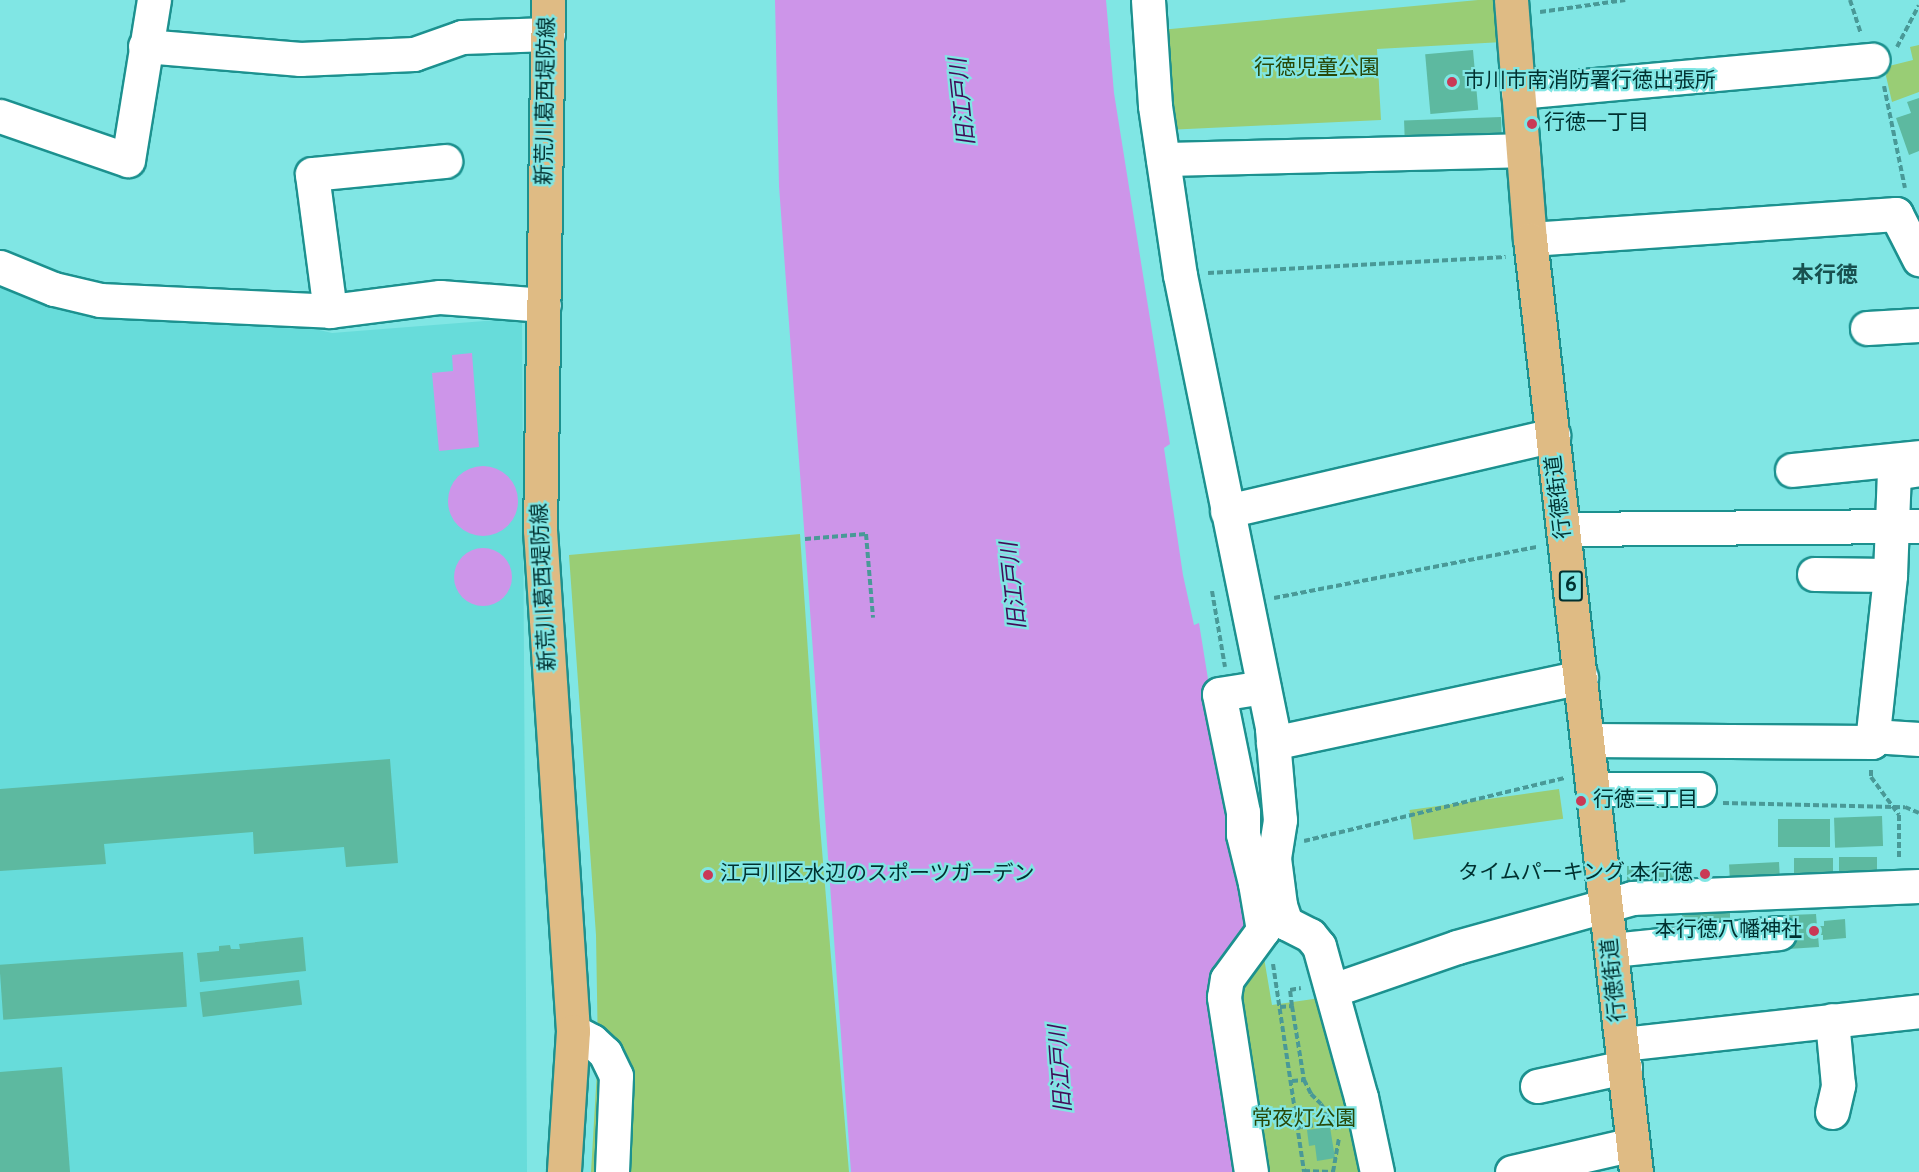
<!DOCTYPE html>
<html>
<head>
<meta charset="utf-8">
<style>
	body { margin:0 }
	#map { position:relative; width:1919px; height:1172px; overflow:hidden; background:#80e6e4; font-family:Overpass,"Noto Sans JP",sans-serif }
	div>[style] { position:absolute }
	.built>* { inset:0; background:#67dcda }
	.green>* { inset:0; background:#99cd75; transform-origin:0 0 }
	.water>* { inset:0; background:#cd95e9 }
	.round { border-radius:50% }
	.building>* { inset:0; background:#5db9a0; transform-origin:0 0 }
	.path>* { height:4px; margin-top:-2px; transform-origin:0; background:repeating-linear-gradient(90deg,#499997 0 6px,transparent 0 9px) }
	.roads { filter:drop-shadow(2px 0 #1c918f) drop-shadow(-2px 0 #1c918f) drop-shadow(0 2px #1c918f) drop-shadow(0 -2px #1c918f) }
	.minor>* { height:33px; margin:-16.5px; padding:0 16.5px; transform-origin:16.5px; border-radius:16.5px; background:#fff }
	.major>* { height:33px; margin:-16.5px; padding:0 16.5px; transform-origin:16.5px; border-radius:16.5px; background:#dfbb84 }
	.dots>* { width:16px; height:16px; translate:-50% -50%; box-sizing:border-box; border:3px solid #80e6e4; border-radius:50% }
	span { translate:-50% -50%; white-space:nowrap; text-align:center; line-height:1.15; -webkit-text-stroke:4.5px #80e6e4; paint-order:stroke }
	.shield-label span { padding:2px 4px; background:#80e6e4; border:2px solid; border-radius:4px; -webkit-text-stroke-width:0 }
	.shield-label { font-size:20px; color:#003130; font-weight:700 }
	.park-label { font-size:21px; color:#284808 }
	.poi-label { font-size:21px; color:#003130 }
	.left { translate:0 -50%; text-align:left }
	.right { translate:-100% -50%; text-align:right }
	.street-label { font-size:21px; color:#003130 }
	.water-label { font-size:22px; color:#420c58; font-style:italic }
	.neighbourhood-label { font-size:22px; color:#185150; font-weight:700 }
</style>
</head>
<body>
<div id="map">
	<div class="built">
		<div style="clip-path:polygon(0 282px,290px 323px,332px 333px,522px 318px,527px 1172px,0 1172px)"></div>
	</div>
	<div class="green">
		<div style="clip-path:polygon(1478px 0,1497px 0,1503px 42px,1377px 49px,1381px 120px,1166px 130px,1160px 30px)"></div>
		<div style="clip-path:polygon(1919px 45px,1919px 92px,1892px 102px,1886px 76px,1889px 66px,1913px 60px,1910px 47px)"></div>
		<div style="clip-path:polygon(800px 534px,819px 814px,849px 1172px,591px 1172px,598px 1054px,596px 935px,569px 555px)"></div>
		<div style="left:1559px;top:789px;width:30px;height:151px;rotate:82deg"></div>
		<div style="clip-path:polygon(1262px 946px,1272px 1005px,1327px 997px,1366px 1172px,1261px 1172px,1234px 997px)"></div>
	</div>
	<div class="water">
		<div style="clip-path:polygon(775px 0,1106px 0,1114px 93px,1170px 444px,1164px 448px,1183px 575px,1194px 625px,1199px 623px,1222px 766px,1254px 919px,1227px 955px,1239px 1172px,851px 1172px,779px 186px)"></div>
		<div style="clip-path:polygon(472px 353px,479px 447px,439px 451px,432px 373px,453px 371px,452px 355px)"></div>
		<div class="round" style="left:448px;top:466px;width:70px;height:70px"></div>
		<div class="round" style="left:454px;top:548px;width:58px;height:58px"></div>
	</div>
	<div class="building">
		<div style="left:1473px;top:50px;width:60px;height:48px;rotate:85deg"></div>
		<div style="clip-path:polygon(1919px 98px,1919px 151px,1909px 155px,1896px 118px,1911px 113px,1907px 102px)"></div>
		<div style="left:1501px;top:117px;width:24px;height:97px;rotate:88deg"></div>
		<div style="clip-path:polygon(390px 759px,398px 863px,346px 867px,344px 847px,254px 854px,253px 832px,104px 844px,106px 864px,0 871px,0 789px)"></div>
		<div style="left:1882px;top:816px;width:30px;height:48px;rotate:88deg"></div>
		<div style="left:1778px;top:819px;width:52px;height:28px"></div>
		<div style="left:1839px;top:857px;width:38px;height:23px"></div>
		<div style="left:1794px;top:858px;width:39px;height:25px"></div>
		<div style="left:1779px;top:862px;width:19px;height:50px;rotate:87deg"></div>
		<div style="left:1627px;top:866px;width:54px;height:22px"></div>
		<div style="clip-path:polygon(1730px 904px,1730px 923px,1700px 924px,1701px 929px,1682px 930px,1682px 905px)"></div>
		<div style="clip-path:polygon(1816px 914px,1817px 926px,1824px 926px,1824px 921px,1845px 919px,1846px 938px,1823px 940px,1823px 935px,1818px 935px,1819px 947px,1788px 949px,1789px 915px)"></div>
		<div style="clip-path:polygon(303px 937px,306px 971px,200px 982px,197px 953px,219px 951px,219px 946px,230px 945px,231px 949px,240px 949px,239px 944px)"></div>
		<div style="left:183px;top:952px;width:55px;height:184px;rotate:86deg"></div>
		<div style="left:299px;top:980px;width:25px;height:100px;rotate:83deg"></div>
		<div style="clip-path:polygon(62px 1067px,70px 1172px,0 1172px,0 1072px)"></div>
		<div style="clip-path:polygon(1330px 1127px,1335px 1158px,1317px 1161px,1315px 1145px,1309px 1146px,1307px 1130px)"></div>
	</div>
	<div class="path">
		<div style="left:1850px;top:0;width:35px;rotate:72deg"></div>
		<div style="left:1540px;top:12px;width:86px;rotate:-8deg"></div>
		<div style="left:1897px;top:47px;width:47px;rotate:-62.4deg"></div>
		<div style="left:1884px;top:86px;width:104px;rotate:78.4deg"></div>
		<div style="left:1208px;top:273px;width:298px;rotate:-3.1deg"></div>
		<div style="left:805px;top:539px;width:61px;rotate:-4.7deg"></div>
		<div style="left:866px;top:534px;width:84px;rotate:85.2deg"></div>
		<div style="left:1212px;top:591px;width:77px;rotate:80.3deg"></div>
		<div style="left:1274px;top:598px;width:268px;rotate:-11deg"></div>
		<div style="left:1871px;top:770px;width:7px;rotate:90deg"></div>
		<div style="left:1871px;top:777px;width:47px;rotate:53.6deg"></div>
		<div style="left:1899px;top:815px;width:43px;rotate:90deg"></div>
		<div style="left:1723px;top:803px;width:182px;rotate:1.3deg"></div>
		<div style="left:1905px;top:807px;width:15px;rotate:23deg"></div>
		<div style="left:1304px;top:841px;width:268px;rotate:-13.6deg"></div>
		<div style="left:1273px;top:964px;width:210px;rotate:81.5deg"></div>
		<div style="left:1292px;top:1006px;width:75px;rotate:80.8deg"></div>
		<div style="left:1280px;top:1007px;width:12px;rotate:-5deg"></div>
		<div style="left:1292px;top:1006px;width:16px;rotate:-97deg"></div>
		<div style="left:1290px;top:990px;width:11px;rotate:-10deg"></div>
		<div style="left:1292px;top:1081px;width:12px;rotate:-5deg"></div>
		<div style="left:1304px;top:1080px;width:16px;rotate:63deg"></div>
		<div style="left:1311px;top:1094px;width:14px;rotate:45deg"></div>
		<div style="left:1321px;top:1104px;width:30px;rotate:57deg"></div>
		<div style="left:1298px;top:1127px;width:36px;rotate:-6deg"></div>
		<div style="left:1304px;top:1171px;width:29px;rotate:2deg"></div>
		<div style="left:1333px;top:1172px;width:34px;rotate:-80deg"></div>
	</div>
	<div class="roads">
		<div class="minor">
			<div style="left:1148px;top:0;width:106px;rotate:86.2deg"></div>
			<div style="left:1155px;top:106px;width:171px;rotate:81.6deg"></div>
			<div style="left:1180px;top:275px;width:463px;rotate:78.5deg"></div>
			<div style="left:1272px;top:729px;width:91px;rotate:85deg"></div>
			<div style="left:1280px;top:820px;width:38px;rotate:99deg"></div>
			<div style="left:1274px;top:858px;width:47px;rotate:82.7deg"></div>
			<div style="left:1280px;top:905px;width:19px;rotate:72deg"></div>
			<div style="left:1286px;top:923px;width:27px;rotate:27deg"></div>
			<div style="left:1310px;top:935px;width:14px;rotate:51deg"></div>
			<div style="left:1319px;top:946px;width:157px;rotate:74.5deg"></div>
			<div style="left:1361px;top:1097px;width:77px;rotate:78deg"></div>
			<div style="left:145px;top:46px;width:156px;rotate:4.8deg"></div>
			<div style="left:300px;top:59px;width:114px;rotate:-2.5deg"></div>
			<div style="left:414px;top:54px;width:51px;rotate:-19.5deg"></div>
			<div style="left:462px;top:37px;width:86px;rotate:-2deg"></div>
			<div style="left:1518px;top:92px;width:356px;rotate:-5.2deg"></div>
			<div style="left:0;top:116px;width:135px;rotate:19deg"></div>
			<div style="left:128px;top:160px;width:162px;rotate:-80.8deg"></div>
			<div style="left:1163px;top:159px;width:360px;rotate:-1.4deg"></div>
			<div style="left:1530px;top:239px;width:367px;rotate:-3.9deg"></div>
			<div style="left:1896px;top:214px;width:51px;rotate:62.9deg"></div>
			<div style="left:0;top:267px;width:58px;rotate:22.2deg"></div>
			<div style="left:54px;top:289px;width:47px;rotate:13.4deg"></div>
			<div style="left:100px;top:300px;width:230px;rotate:2.7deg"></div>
			<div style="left:330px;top:311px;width:111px;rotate:-7.3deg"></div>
			<div style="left:440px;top:297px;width:104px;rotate:4.4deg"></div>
			<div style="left:330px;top:311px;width:138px;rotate:-97.5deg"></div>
			<div style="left:312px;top:174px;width:134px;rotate:-5.6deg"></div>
			<div style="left:1867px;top:328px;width:52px;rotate:-3.3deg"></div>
			<div style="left:1792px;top:470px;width:128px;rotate:-5.8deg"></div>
			<div style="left:1227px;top:511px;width:335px;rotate:-13.1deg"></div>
			<div style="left:1564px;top:529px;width:355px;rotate:-0.5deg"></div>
			<div style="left:1814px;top:574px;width:76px;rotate:0.8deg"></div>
			<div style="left:1872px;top:736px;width:47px;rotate:3.7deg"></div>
			<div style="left:1588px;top:740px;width:284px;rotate:0.4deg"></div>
			<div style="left:1872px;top:742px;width:168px;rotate:-83.8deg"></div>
			<div style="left:1890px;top:575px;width:102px;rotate:-87.8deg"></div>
			<div style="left:1894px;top:473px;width:25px;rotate:-9deg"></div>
			<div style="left:1273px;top:743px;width:315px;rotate:-12.1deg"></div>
			<div style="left:1594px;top:789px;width:105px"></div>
			<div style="left:1612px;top:950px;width:168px;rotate:-5.8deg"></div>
			<div style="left:1333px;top:990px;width:131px;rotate:-19.1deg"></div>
			<div style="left:1457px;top:947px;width:182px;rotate:-15.6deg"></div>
			<div style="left:1632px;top:898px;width:287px;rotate:-2.4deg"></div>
			<div style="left:573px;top:1031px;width:21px;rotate:28deg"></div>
			<div style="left:592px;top:1041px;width:18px;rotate:43deg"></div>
			<div style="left:605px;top:1053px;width:25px;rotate:64deg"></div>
			<div style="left:616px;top:1076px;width:96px;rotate:92.4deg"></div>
			<div style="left:1622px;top:1044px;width:299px;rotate:-6.3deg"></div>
			<div style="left:1537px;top:1086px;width:90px;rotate:-12.2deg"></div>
			<div style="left:1832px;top:1112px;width:28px;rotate:-77deg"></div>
			<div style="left:1838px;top:1085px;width:65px;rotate:-95.3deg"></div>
			<div style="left:1251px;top:1172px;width:177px;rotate:-98.8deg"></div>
			<div style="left:1224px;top:997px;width:18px;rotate:-81deg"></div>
			<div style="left:1227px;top:979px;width:61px;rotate:-53.7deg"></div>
			<div style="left:1263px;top:930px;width:48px;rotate:-99.7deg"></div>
			<div style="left:1255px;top:883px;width:50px;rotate:-103.8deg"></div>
			<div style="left:1243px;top:834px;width:22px;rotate:-90deg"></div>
			<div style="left:1243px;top:812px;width:120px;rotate:-101.5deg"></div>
			<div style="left:1219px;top:694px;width:45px;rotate:-9deg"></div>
			<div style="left:1512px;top:1172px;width:124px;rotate:-13deg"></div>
		</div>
		<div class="major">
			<div style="left:548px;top:0;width:530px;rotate:90.86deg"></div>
			<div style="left:540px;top:530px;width:502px;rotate:86.23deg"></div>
			<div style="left:573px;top:1031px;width:141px;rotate:93.7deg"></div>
			<div style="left:1511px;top:0;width:240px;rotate:85.5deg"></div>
			<div style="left:1530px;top:239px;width:939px;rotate:83.52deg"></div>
		</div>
	</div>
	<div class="dots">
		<div style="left:1452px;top:82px;background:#c93956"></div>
		<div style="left:1532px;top:124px;background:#c93956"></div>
		<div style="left:1581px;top:801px;background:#c93956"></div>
		<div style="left:1705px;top:874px;background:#c93956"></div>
		<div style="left:708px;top:875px;background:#c93956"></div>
		<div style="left:1814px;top:931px;background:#c93956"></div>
	</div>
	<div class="shield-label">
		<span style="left:1571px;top:586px">6</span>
	</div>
	<div class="park-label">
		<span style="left:1317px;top:69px">行徳児童公園</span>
		<span style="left:1304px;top:1120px">常夜灯公園</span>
	</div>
	<div class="poi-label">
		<span class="left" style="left:1464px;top:82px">市川市南消防署行徳出張所</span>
		<span class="left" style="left:1544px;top:124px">行徳一丁目</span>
		<span class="left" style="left:1593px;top:801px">行徳三丁目</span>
		<span class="right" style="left:1693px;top:874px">タイムパーキング 本行徳</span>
		<span class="left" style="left:720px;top:875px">江戸川区水辺のスポーツガーデン</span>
		<span class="right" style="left:1802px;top:931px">本行徳八幡神社</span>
	</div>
	<div class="street-label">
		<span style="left:547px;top:101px;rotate:-89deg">新荒川葛西堤防線</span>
		<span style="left:1560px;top:497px;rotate:-97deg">行徳街道</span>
		<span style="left:545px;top:587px;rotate:-93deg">新荒川葛西堤防線</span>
		<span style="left:1615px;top:980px;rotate:-96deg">行徳街道</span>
	</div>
	<div class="water-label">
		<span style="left:964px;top:102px;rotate:-96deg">旧江戸川</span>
		<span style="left:1015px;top:586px;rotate:-96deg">旧江戸川</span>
		<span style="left:1062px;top:1069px;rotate:-94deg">旧江戸川</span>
	</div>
	<div class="neighbourhood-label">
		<span style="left:1825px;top:277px">本行徳</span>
	</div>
</div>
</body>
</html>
